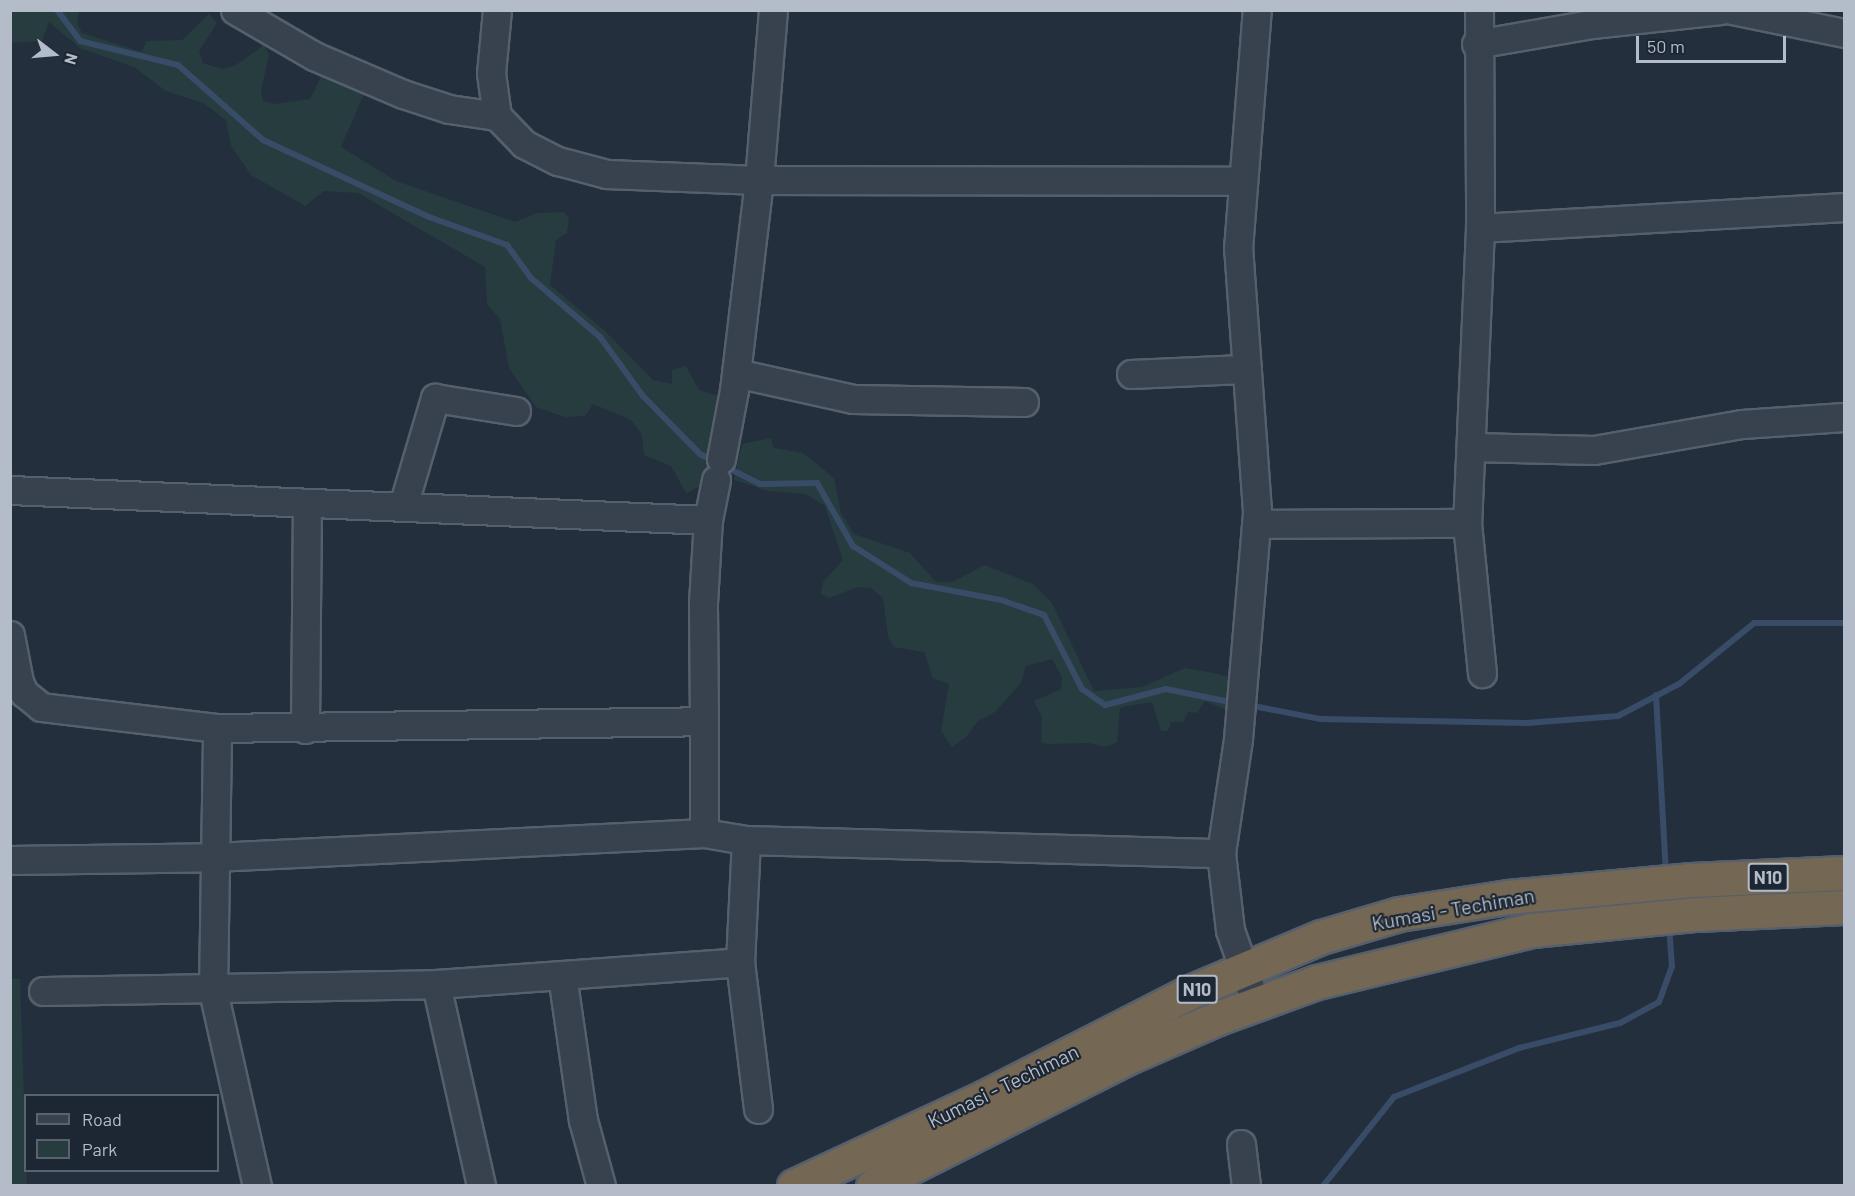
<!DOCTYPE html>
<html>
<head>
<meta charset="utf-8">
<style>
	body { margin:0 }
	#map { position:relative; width:1855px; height:1196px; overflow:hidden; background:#242f3e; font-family:Barlow,sans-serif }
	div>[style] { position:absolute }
	.green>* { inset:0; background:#263c3f }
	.stream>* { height:6px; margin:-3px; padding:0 3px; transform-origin:3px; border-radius:3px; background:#394c67 }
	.roads { filter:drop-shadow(2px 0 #565f6c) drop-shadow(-2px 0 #565f6c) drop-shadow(0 2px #565f6c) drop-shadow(0 -2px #565f6c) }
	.minor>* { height:27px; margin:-13.5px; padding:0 13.5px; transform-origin:13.5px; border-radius:13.5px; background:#38414e }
	.highway>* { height:33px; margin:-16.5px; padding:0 16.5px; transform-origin:16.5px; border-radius:16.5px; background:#746855 }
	span { translate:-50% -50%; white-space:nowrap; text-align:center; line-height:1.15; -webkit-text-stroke:4.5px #1d2633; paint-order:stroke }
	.shield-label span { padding:2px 4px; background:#1d2633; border:2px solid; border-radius:4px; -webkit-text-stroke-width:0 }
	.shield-label { font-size:18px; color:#b4bcc9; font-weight:700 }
	.street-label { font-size:20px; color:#b4bcc9 }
	.frame { position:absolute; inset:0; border:12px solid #b4bcc9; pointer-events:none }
	.legend { position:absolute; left:24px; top:1094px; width:195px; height:78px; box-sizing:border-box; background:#1d2633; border:2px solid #59626f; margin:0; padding:8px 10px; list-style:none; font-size:18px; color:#b4bcc9 }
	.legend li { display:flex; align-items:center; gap:12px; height:30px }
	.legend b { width:30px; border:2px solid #59626f }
	.north { position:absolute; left:24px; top:24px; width:60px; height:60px; -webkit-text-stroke:4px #1d2633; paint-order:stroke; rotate:106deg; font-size:16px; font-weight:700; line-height:24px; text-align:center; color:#b4bcc9 }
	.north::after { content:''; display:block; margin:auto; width:21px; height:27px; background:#b4bcc9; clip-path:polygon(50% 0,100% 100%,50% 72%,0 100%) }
	.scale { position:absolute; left:1636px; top:36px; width:150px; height:27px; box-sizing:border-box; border:3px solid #b4bcc9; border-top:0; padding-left:8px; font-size:18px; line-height:21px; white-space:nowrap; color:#b4bcc9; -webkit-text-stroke:4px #1d2633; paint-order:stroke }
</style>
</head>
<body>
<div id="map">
	<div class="green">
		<div style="clip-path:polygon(10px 11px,79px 11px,77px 23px,82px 33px,142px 52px,146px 41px,182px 40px,209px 14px,217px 23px,199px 51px,203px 63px,222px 69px,236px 65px,264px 45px,269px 54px,261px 91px,263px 101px,274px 104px,310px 99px,325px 69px,367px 87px,341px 147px,396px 181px,515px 222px,537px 213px,564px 212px,569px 218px,567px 233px,556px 240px,550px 285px,604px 330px,653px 380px,672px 384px,672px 370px,686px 366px,699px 390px,726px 398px,705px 484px,686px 493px,671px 466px,644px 455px,642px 435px,631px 420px,593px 404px,585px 416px,565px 417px,536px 407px,509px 368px,500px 319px,487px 304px,485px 267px,358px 193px,324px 191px,305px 206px,251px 175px,231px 146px,226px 120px,203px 103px,166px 91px,134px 67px,80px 48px,49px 22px,42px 41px,11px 43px)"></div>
		<div style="clip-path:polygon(771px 438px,774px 448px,803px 453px,834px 478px,841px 513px,854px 534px,910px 553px,936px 582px,953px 582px,984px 565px,1033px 584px,1052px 603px,1094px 691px,1142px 687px,1185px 668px,1208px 672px,1230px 677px,1229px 711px,1205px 701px,1197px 713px,1188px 712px,1183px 722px,1171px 722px,1168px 731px,1161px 731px,1152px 702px,1128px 706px,1120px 708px,1117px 742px,1106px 747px,1089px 743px,1047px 744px,1041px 742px,1042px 717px,1034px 701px,1061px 689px,1062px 677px,1052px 659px,1026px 666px,1021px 683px,995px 712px,978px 721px,966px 737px,952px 747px,941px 731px,949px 684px,933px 678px,924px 652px,894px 647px,888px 637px,883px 598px,871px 588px,858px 587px,829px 598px,821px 594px,823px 582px,843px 560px,825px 506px,806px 494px,768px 491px,734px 480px,742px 444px)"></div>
		<div style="clip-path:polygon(10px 979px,20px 979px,27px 1185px,11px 1185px)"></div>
	</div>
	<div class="stream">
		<div style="left:57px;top:10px;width:39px;rotate:53deg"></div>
		<div style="left:80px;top:41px;width:101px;rotate:13.8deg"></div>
		<div style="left:178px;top:65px;width:113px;rotate:41.4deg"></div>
		<div style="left:263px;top:140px;width:183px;rotate:24.9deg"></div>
		<div style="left:429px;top:217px;width:83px;rotate:19.7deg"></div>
		<div style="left:507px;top:245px;width:41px;rotate:54deg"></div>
		<div style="left:531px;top:278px;width:91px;rotate:40.5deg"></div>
		<div style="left:600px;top:337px;width:73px;rotate:53.9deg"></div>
		<div style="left:643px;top:396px;width:81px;rotate:45.5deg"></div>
		<div style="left:700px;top:454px;width:17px;rotate:28deg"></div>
		<div style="left:724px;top:466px;width:40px;rotate:26.6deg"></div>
		<div style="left:760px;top:484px;width:57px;rotate:-1deg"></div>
		<div style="left:817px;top:483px;width:73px;rotate:60.3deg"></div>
		<div style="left:853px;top:546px;width:69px;rotate:32.5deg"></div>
		<div style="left:911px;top:583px;width:92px;rotate:10.7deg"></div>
		<div style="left:1001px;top:600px;width:46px;rotate:19.2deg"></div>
		<div style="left:1044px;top:615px;width:83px;rotate:62.8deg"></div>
		<div style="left:1082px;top:689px;width:28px;rotate:35deg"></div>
		<div style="left:1105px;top:705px;width:63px;rotate:-14.7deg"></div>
		<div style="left:1166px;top:689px;width:70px;rotate:11.5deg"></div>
		<div style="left:1656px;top:695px;width:178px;rotate:86.8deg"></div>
		<div style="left:1248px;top:705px;width:73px;rotate:11deg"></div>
		<div style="left:1320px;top:719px;width:207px;rotate:1.1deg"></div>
		<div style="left:1527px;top:723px;width:91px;rotate:-4.4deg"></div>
		<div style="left:1618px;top:716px;width:69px;rotate:-27.7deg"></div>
		<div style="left:1679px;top:684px;width:97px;rotate:-39.1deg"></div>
		<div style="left:1754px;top:623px;width:90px"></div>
		<div style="left:1323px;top:1186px;width:114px;rotate:-51.4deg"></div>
		<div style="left:1394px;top:1097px;width:134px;rotate:-21.4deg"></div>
		<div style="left:1519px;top:1048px;width:104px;rotate:-13.9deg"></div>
		<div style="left:1620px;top:1023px;width:44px;rotate:-28.3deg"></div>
		<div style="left:1659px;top:1002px;width:37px;rotate:-70deg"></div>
		<div style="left:1672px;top:967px;width:42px;rotate:-94.1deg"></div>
	</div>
	<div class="roads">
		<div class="minor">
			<div style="left:235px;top:10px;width:91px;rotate:30.2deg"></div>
			<div style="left:314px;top:56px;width:97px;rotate:23.1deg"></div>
			<div style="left:403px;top:94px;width:48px;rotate:18.1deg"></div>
			<div style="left:449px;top:109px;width:49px;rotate:8.3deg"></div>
			<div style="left:497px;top:10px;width:63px;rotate:95.4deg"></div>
			<div style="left:491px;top:73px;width:43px;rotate:82.1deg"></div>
			<div style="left:497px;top:116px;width:39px;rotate:46deg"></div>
			<div style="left:524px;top:144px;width:38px;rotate:27deg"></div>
			<div style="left:558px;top:161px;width:51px;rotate:14.9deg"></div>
			<div style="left:607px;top:174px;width:152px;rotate:2.3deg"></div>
			<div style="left:759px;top:180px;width:483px;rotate:0.1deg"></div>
			<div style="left:1479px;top:10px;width:218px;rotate:89.7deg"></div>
			<div style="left:1480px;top:228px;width:295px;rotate:92.5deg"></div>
			<div style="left:1467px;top:523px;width:151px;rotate:84.3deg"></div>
			<div style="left:1732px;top:10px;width:114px;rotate:11.6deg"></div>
			<div style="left:1476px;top:44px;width:118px;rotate:-9.8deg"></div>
			<div style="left:1592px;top:24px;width:129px;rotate:-6.2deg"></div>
			<div style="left:1480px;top:228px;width:365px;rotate:-3.3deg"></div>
			<div style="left:736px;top:373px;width:120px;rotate:12.5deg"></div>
			<div style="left:853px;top:399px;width:171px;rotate:1deg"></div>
			<div style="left:1131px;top:374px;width:116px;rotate:-2.5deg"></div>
			<div style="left:1472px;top:447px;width:122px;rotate:1.4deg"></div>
			<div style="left:1594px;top:450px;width:150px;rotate:-10deg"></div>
			<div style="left:1742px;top:424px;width:102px;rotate:-3.9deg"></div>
			<div style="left:721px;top:459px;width:70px;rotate:-79.3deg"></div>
			<div style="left:734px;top:390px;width:211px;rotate:-83.2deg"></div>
			<div style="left:759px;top:180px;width:171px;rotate:-85.3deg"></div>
			<div style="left:10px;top:490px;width:699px;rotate:2.46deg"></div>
			<div style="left:403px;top:506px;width:113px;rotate:-73.5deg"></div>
			<div style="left:435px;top:398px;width:82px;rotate:9.1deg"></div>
			<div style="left:1256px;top:524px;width:211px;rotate:-0.3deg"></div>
			<div style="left:10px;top:635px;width:48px;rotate:79.2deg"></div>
			<div style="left:19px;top:682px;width:12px;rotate:66deg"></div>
			<div style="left:24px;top:693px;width:22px;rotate:39deg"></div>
			<div style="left:41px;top:707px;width:177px;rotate:6.8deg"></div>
			<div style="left:704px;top:721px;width:118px;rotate:-90.5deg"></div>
			<div style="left:703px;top:603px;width:83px;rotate:-86.6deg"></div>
			<div style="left:708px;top:520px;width:41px;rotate:-78.7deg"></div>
			<div style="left:305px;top:729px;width:226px;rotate:-89.5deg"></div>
			<div style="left:746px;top:840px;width:122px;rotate:92.8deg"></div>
			<div style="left:740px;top:962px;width:148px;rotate:83deg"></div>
			<div style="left:10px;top:860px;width:204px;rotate:-0.8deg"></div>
			<div style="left:214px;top:857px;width:491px;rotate:-2.8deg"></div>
			<div style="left:704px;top:833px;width:43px;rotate:9.5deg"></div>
			<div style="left:746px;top:840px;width:475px;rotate:1.6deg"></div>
			<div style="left:562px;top:975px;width:147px;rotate:81.8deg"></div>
			<div style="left:583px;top:1120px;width:68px;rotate:74.7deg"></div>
			<div style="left:436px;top:984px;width:207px;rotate:77.4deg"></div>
			<div style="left:43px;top:991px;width:393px;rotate:-1deg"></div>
			<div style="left:436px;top:984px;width:305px;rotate:-4.1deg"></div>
			<div style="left:1256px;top:1004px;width:78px;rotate:-109.4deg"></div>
			<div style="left:1230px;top:930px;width:78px;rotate:-96.7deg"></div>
			<div style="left:1221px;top:853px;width:115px;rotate:-81.5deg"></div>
			<div style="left:1238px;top:739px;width:229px;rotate:-85.2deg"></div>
			<div style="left:1257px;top:511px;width:263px;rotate:-94.1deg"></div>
			<div style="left:1238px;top:249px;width:240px;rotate:-85.5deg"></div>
			<div style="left:1241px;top:1144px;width:42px;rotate:83.2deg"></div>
			<div style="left:257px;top:1186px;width:200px;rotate:-102.7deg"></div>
			<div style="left:213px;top:991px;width:263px;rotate:-89.1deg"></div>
			<div style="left:217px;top:728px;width:487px;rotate:-0.8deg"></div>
			<div style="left:704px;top:721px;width:112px;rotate:90deg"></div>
		</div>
		<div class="highway">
			<div style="left:794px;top:1186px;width:208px;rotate:-25deg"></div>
			<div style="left:983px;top:1098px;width:233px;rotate:-27.1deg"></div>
			<div style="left:1190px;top:992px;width:142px;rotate:-22.8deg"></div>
			<div style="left:1321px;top:937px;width:81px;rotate:-16.4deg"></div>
			<div style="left:1399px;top:914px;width:110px;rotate:-8.9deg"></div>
			<div style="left:1508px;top:897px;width:184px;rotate:-5.3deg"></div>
			<div style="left:1691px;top:880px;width:153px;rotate:-2.6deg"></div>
			<div style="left:873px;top:1186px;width:284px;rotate:-26.8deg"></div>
			<div style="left:1126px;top:1058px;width:100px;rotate:-23.5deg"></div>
			<div style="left:1218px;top:1018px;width:105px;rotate:-20deg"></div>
			<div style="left:1317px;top:982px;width:221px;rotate:-13.6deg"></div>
			<div style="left:1532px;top:930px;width:165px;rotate:-5.6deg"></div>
			<div style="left:1696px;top:914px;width:148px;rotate:-2.7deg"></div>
		</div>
	</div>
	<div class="shield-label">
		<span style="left:1768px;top:877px">N10</span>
		<span style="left:1197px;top:989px">N10</span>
	</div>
	<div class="street-label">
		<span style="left:1453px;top:909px;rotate:-10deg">Kumasi - Techiman</span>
		<span style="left:1003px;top:1086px;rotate:-26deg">Kumasi - Techiman</span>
	</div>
	<div class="frame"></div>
	<ul class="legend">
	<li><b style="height:8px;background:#38414e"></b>Road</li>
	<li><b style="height:16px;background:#263c3f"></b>Park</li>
	</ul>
	<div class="north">N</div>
	<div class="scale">50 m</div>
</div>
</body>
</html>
